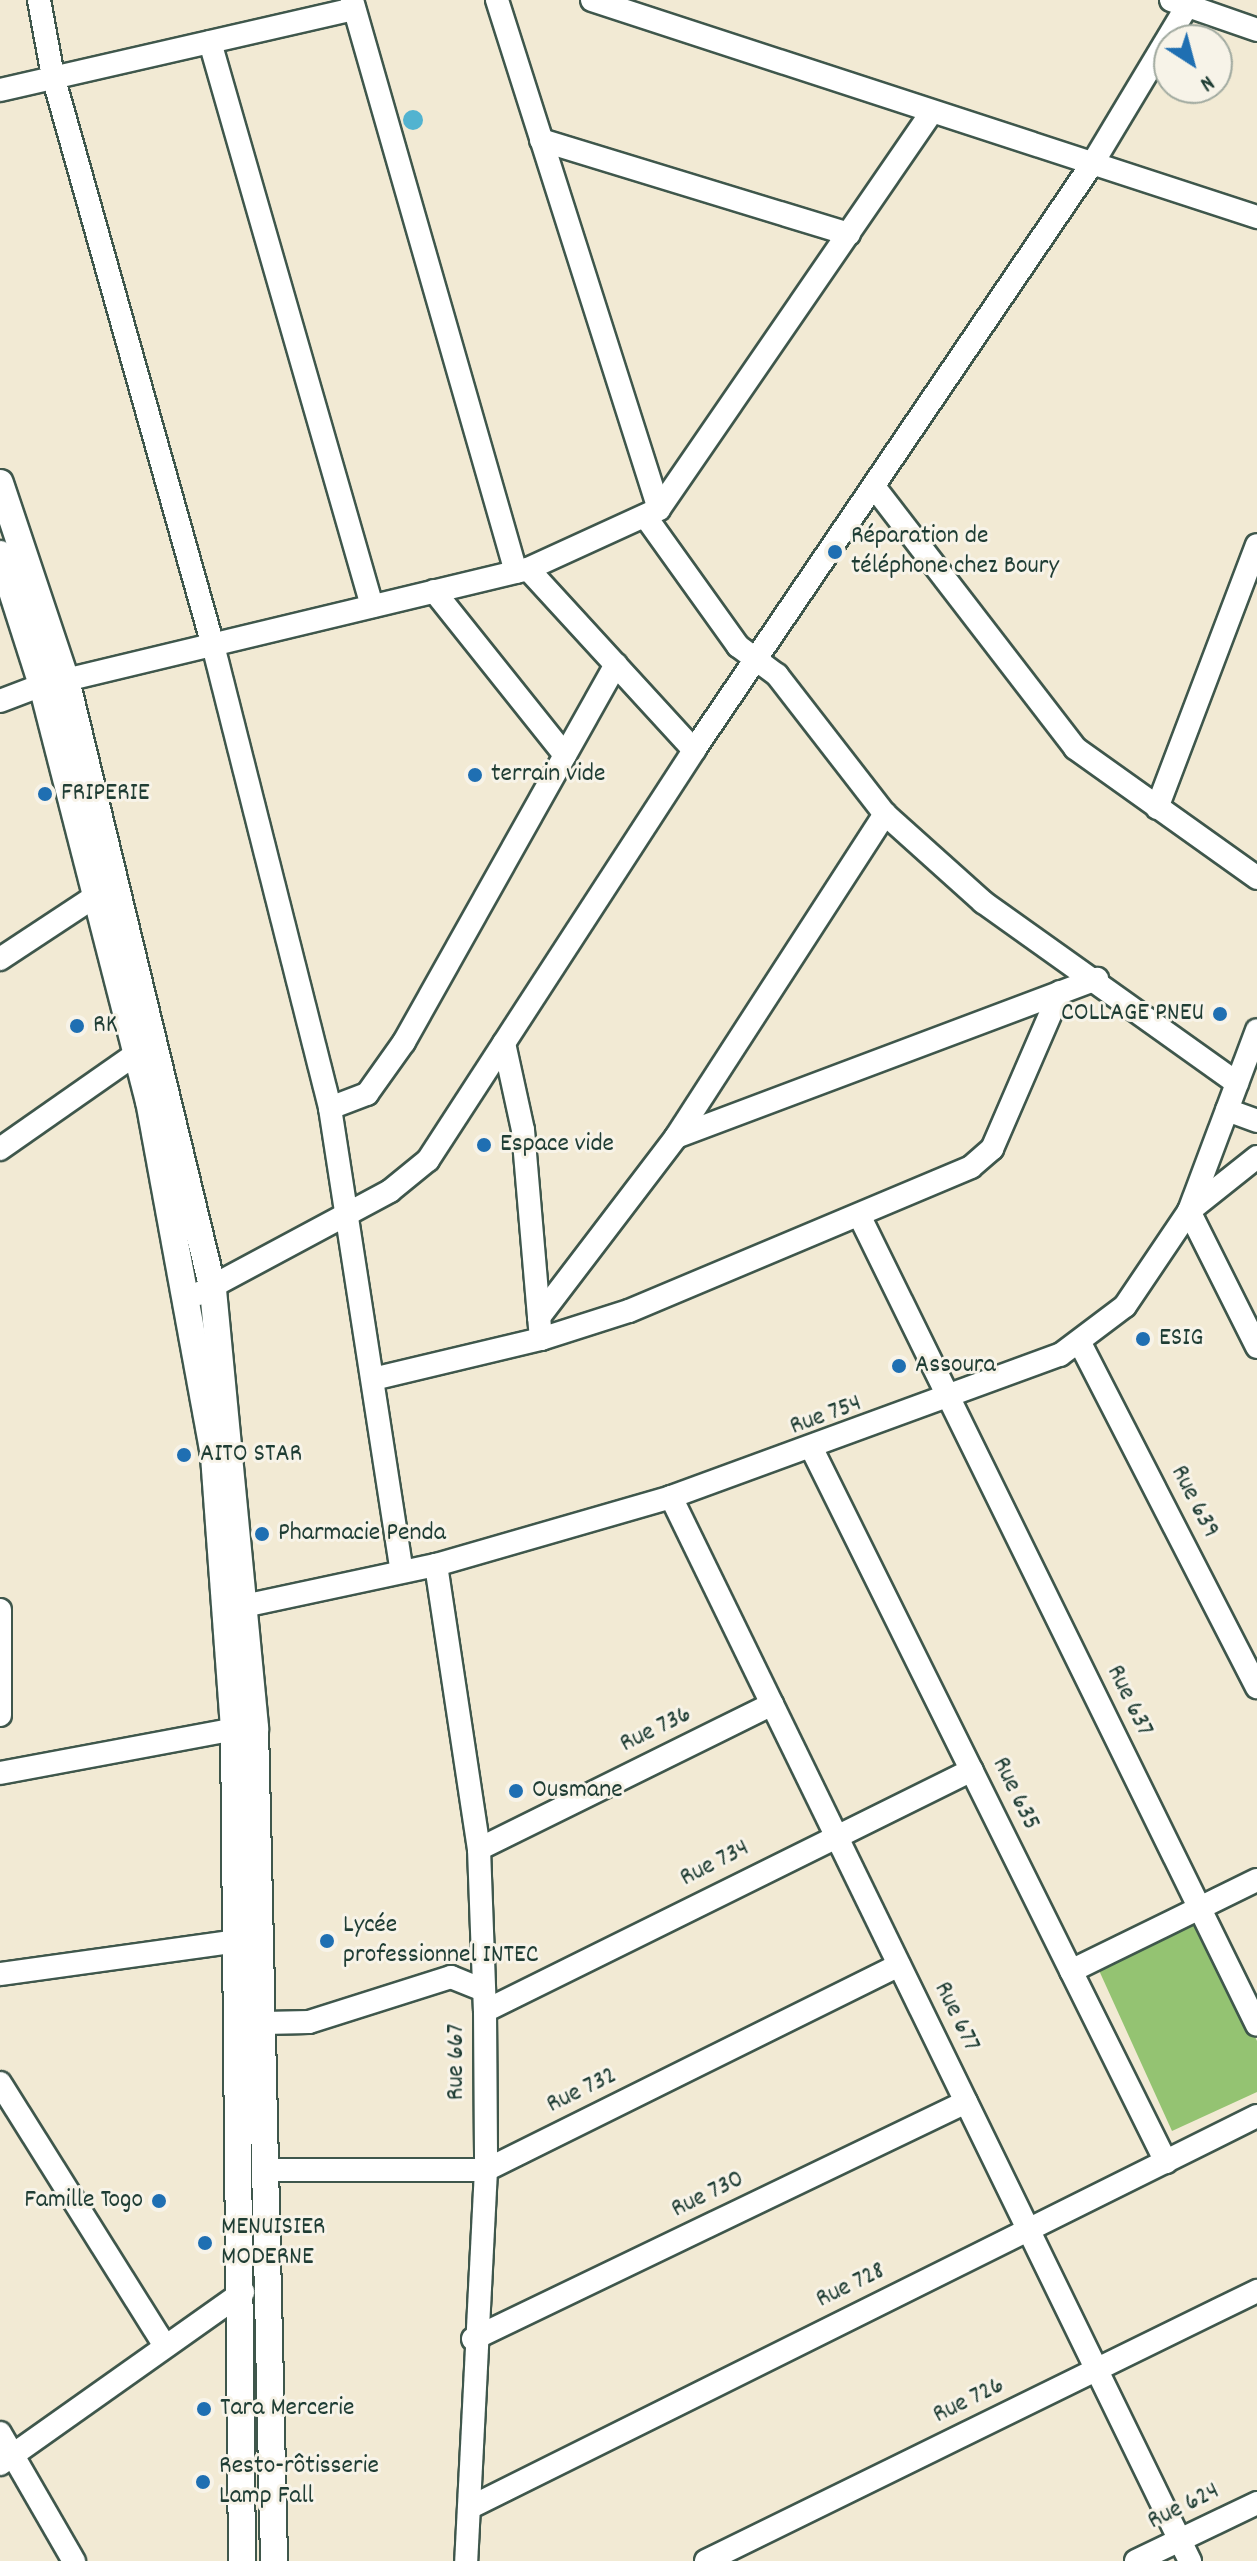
<!DOCTYPE html>
<html>
<head>
<meta charset="utf-8">
<style>
	body { margin:0 }
	#map { position:relative; width:1257px; height:2561px; overflow:hidden; background:#f2ead4; font-family:Dekko,sans-serif }
	div>[style] { position:absolute }
	.green>* { inset:0; background:#94c372 }
	.water>* { inset:0; background:#52b3d0 }
	.round { border-radius:50% }
	.roads { filter:drop-shadow(2px 0 #3f574c) drop-shadow(-2px 0 #3f574c) drop-shadow(0 2px #3f574c) drop-shadow(0 -2px #3f574c) }
	.minor>* { height:22px; margin:-11px; padding:0 11px; transform-origin:11px; border-radius:11px; background:#fff }
	.major>* { height:26px; margin:-13px; padding:0 13px; transform-origin:13px; border-radius:13px; background:#fff }
	.dots>* { width:22px; height:22px; translate:-50% -50%; box-sizing:border-box; border:4px solid #f7f3e8; border-radius:50% }
	span { translate:-50% -50%; white-space:nowrap; text-align:center; line-height:1.15; -webkit-text-stroke:6px #f7f3e8; paint-order:stroke }
	.poi-label { font-size:26px; color:#1f3d34 }
	.left { translate:0 -50%; text-align:left }
	.right { translate:-100% -50%; text-align:right }
	.street-label { font-size:26px; color:#1f3d34 }
	.north { position:absolute; left:1153px; top:24px; width:80px; height:80px; box-sizing:border-box; background:#f7f3e8; border:2px solid #a1aaa0; border-radius:50%; rotate:144deg; font-size:22px; font-weight:700; line-height:32px; text-align:center; color:#1f3d34 }
	.north::after { content:''; display:block; margin:auto; width:28px; height:36px; background:#1f6fb2; clip-path:polygon(50% 0,100% 100%,50% 72%,0 100%) }
</style>
</head>
<body>
<div id="map">
	<div class="green">
		<div style="clip-path:polygon(1200px 1918px,1257px 2041px,1257px 2092px,1172px 2131px,1097px 1966px)"></div>
	</div>
	<div class="water">
		<div class="round" style="left:403px;top:110px;width:20px;height:20px"></div>
	</div>
	<div class="roads">
		<div class="minor">
			<div style="left:39px;top:0;width:77px;rotate:79.6deg"></div>
			<div style="left:53px;top:76px;width:595px;rotate:74.31deg"></div>
			<div style="left:214px;top:649px;width:473px;rotate:75.8deg"></div>
			<div style="left:330px;top:1108px;width:469px;rotate:81.2deg"></div>
			<div style="left:352px;top:0;width:595px;rotate:74deg"></div>
			<div style="left:497px;top:0;width:534px;rotate:72.35deg"></div>
			<div style="left:592px;top:0;width:700px;rotate:18.07deg"></div>
			<div style="left:1171px;top:0;width:91px;rotate:19.2deg"></div>
			<div style="left:210px;top:42px;width:587px;rotate:73.97deg"></div>
			<div style="left:0;top:90px;width:363px;rotate:-12.9deg"></div>
			<div style="left:541px;top:140px;width:322px;rotate:17deg"></div>
			<div style="left:875px;top:488px;width:328px;rotate:52.4deg"></div>
			<div style="left:1075px;top:748px;width:224px;rotate:35.5deg"></div>
			<div style="left:645px;top:516px;width:160px;rotate:54.4deg"></div>
			<div style="left:738px;top:646px;width:49px;rotate:36.6deg"></div>
			<div style="left:777px;top:675px;width:176px;rotate:52.2deg"></div>
			<div style="left:885px;top:814px;width:132px;rotate:41.9deg"></div>
			<div style="left:983px;top:902px;width:312px;rotate:35.5deg"></div>
			<div style="left:528px;top:569px;width:246px;rotate:47.5deg"></div>
			<div style="left:434px;top:591px;width:210px;rotate:51.4deg"></div>
			<div style="left:66px;top:680px;width:475px;rotate:-13.5deg"></div>
			<div style="left:528px;top:569px;width:144px;rotate:-24.6deg"></div>
			<div style="left:659px;top:509px;width:480px;rotate:-55.5deg"></div>
			<div style="left:0;top:701px;width:45px;rotate:-20.9deg"></div>
			<div style="left:1157px;top:808px;width:281px;rotate:-69.2deg"></div>
			<div style="left:0;top:959px;width:131px;rotate:-33.4deg"></div>
			<div style="left:504px;top:1043px;width:89px;rotate:77.7deg"></div>
			<div style="left:523px;top:1130px;width:188px;rotate:85.1deg"></div>
			<div style="left:330px;top:1108px;width:40px;rotate:-21deg"></div>
			<div style="left:367px;top:1094px;width:64px;rotate:-54.6deg"></div>
			<div style="left:404px;top:1042px;width:433px;rotate:-60.7deg"></div>
			<div style="left:1227px;top:1110px;width:32px;rotate:20deg"></div>
			<div style="left:676px;top:1137px;width:385px;rotate:-57.1deg"></div>
			<div style="left:0;top:1149px;width:167px;rotate:-35deg"></div>
			<div style="left:1257px;top:1157px;width:87px;rotate:141.5deg"></div>
			<div style="left:1189px;top:1211px;width:152px;rotate:63.4deg"></div>
			<div style="left:859px;top:1215px;width:902px;rotate:63.83deg"></div>
			<div style="left:198px;top:1294px;width:218px;rotate:-28.2deg"></div>
			<div style="left:390px;top:1191px;width:49px;rotate:-39.2deg"></div>
			<div style="left:428px;top:1160px;width:489px;rotate:-57deg"></div>
			<div style="left:694px;top:750px;width:712px;rotate:-55.82deg"></div>
			<div style="left:1094px;top:161px;width:181px;rotate:-59deg"></div>
			<div style="left:541px;top:1339px;width:92px;rotate:-17.7deg"></div>
			<div style="left:629px;top:1311px;width:371px;rotate:-22.8deg"></div>
			<div style="left:971px;top:1167px;width:28px;rotate:-41deg"></div>
			<div style="left:992px;top:1149px;width:171px;rotate:-66.6deg"></div>
			<div style="left:1080px;top:1343px;width:387px;rotate:62.8deg"></div>
			<div style="left:373px;top:1379px;width:173px;rotate:-13.4deg"></div>
			<div style="left:541px;top:1339px;width:22px;rotate:-95deg"></div>
			<div style="left:539px;top:1317px;width:226px;rotate:-52.7deg"></div>
			<div style="left:676px;top:1137px;width:450px;rotate:-20.6deg"></div>
			<div style="left:813px;top:1451px;width:794px;rotate:63.6deg"></div>
			<div style="left:671px;top:1497px;width:1184px;rotate:64deg"></div>
			<div style="left:436px;top:1565px;width:287px;rotate:81.4deg"></div>
			<div style="left:479px;top:1849px;width:162px;rotate:87.9deg"></div>
			<div style="left:485px;top:2011px;width:159px;rotate:89.6deg"></div>
			<div style="left:486px;top:2170px;width:392px;rotate:92.9deg"></div>
			<div style="left:230px;top:1609px;width:211px;rotate:-12.1deg"></div>
			<div style="left:436px;top:1565px;width:245px;rotate:-16.1deg"></div>
			<div style="left:671px;top:1497px;width:414px;rotate:-20.1deg"></div>
			<div style="left:1060px;top:1355px;width:81px;rotate:-37deg"></div>
			<div style="left:1125px;top:1306px;width:115px;rotate:-56deg"></div>
			<div style="left:1189px;top:1211px;width:193px;rotate:-69.4deg"></div>
			<div style="left:0;top:1610px;width:105px;rotate:90deg"></div>
			<div style="left:0;top:1773px;width:238px;rotate:-10.6deg"></div>
			<div style="left:479px;top:1849px;width:327px;rotate:-26.3deg"></div>
			<div style="left:1071px;top:1971px;width:207px;rotate:-26.1deg"></div>
			<div style="left:0;top:1974px;width:240px;rotate:-7.9deg"></div>
			<div style="left:485px;top:2011px;width:543px;rotate:-26.33deg"></div>
			<div style="left:264px;top:2023px;width:45px;rotate:-1.3deg"></div>
			<div style="left:309px;top:2022px;width:149px;rotate:-17.6deg"></div>
			<div style="left:451px;top:1977px;width:35px;rotate:22deg"></div>
			<div style="left:0;top:2083px;width:310px;rotate:57.9deg"></div>
			<div style="left:267px;top:2170px;width:219px"></div>
			<div style="left:486px;top:2170px;width:461px;rotate:-26.4deg"></div>
			<div style="left:473px;top:2339px;width:547px;rotate:-25.68deg"></div>
			<div style="left:0;top:2433px;width:148px;rotate:60deg"></div>
			<div style="left:0;top:2464px;width:298px;rotate:-35.3deg"></div>
			<div style="left:471px;top:2507px;width:878px;rotate:-26.45deg"></div>
			<div style="left:706px;top:2561px;width:614px;rotate:-26.11deg"></div>
			<div style="left:1136px;top:2561px;width:134px;rotate:-25.6deg"></div>
		</div>
		<div class="major">
			<div style="left:0;top:483px;width:208px;rotate:71.5deg"></div>
			<div style="left:66px;top:680px;width:627px;rotate:76.45deg"></div>
			<div style="left:213px;top:1290px;width:440px;rotate:84.5deg"></div>
			<div style="left:255px;top:1728px;width:833px;rotate:88.69deg"></div>
			<div style="left:0;top:554px;width:138px;rotate:72.2deg"></div>
			<div style="left:42px;top:685px;width:430px;rotate:75.6deg"></div>
			<div style="left:149px;top:1101px;width:361px;rotate:79.6deg"></div>
			<div style="left:214px;top:1456px;width:274px;rotate:85.8deg"></div>
			<div style="left:234px;top:1729px;width:832px;rotate:89.45deg"></div>
		</div>
	</div>
	<div class="dots">
		<div style="left:835px;top:552px;background:#1f6fb2"></div>
		<div style="left:475px;top:775px;background:#1f6fb2"></div>
		<div style="left:45px;top:794px;background:#1f6fb2"></div>
		<div style="left:1220px;top:1014px;background:#1f6fb2"></div>
		<div style="left:77px;top:1026px;background:#1f6fb2"></div>
		<div style="left:484px;top:1145px;background:#1f6fb2"></div>
		<div style="left:1143px;top:1339px;background:#1f6fb2"></div>
		<div style="left:899px;top:1366px;background:#1f6fb2"></div>
		<div style="left:184px;top:1455px;background:#1f6fb2"></div>
		<div style="left:262px;top:1534px;background:#1f6fb2"></div>
		<div style="left:516px;top:1791px;background:#1f6fb2"></div>
		<div style="left:327px;top:1941px;background:#1f6fb2"></div>
		<div style="left:159px;top:2201px;background:#1f6fb2"></div>
		<div style="left:205px;top:2243px;background:#1f6fb2"></div>
		<div style="left:204px;top:2409px;background:#1f6fb2"></div>
		<div style="left:203px;top:2482px;background:#1f6fb2"></div>
	</div>
	<div class="poi-label">
		<span class="left" style="left:851px;top:552px">Réparation de<br>téléphone chez Boury</span>
		<span class="left" style="left:491px;top:775px">terrain vide</span>
		<span class="left" style="left:61px;top:794px">FRIPERIE</span>
		<span class="right" style="left:1204px;top:1014px">COLLAGE PNEU</span>
		<span class="left" style="left:93px;top:1026px">RK</span>
		<span class="left" style="left:500px;top:1145px">Espace vide</span>
		<span class="left" style="left:1159px;top:1339px">ESIG</span>
		<span class="left" style="left:915px;top:1366px">Assoura</span>
		<span class="left" style="left:200px;top:1455px">AITO STAR</span>
		<span class="left" style="left:278px;top:1534px">Pharmacie Penda</span>
		<span class="left" style="left:532px;top:1791px">Ousmane</span>
		<span class="left" style="left:343px;top:1941px">Lycée<br>professionnel INTEC</span>
		<span class="right" style="left:143px;top:2201px">Famille Togo</span>
		<span class="left" style="left:221px;top:2243px">MENUISIER<br>MODERNE</span>
		<span class="left" style="left:220px;top:2409px">Tara Mercerie</span>
		<span class="left" style="left:219px;top:2482px">Resto-rôtisserie<br>Lamp Fall</span>
	</div>
	<div class="street-label">
		<span style="left:826px;top:1416px;rotate:-20deg">Rue 754</span>
		<span style="left:1194px;top:1502px;rotate:63deg">Rue 639</span>
		<span style="left:1129px;top:1701px;rotate:64deg">Rue 637</span>
		<span style="left:656px;top:1730px;rotate:-26deg">Rue 736</span>
		<span style="left:1015px;top:1794px;rotate:64deg">Rue 635</span>
		<span style="left:715px;top:1864px;rotate:-27deg">Rue 734</span>
		<span style="left:956px;top:2017px;rotate:64deg">Rue 677</span>
		<span style="left:457px;top:2062px;rotate:-90deg">Rue 667</span>
		<span style="left:582px;top:2091px;rotate:-26deg">Rue 732</span>
		<span style="left:708px;top:2195px;rotate:-26deg">Rue 730</span>
		<span style="left:851px;top:2286px;rotate:-26deg">Rue 728</span>
		<span style="left:969px;top:2401px;rotate:-26deg">Rue 726</span>
		<span style="left:1184px;top:2507px;rotate:-26deg">Rue 624</span>
	</div>
	<div class="north">N</div>
</div>
</body>
</html>
